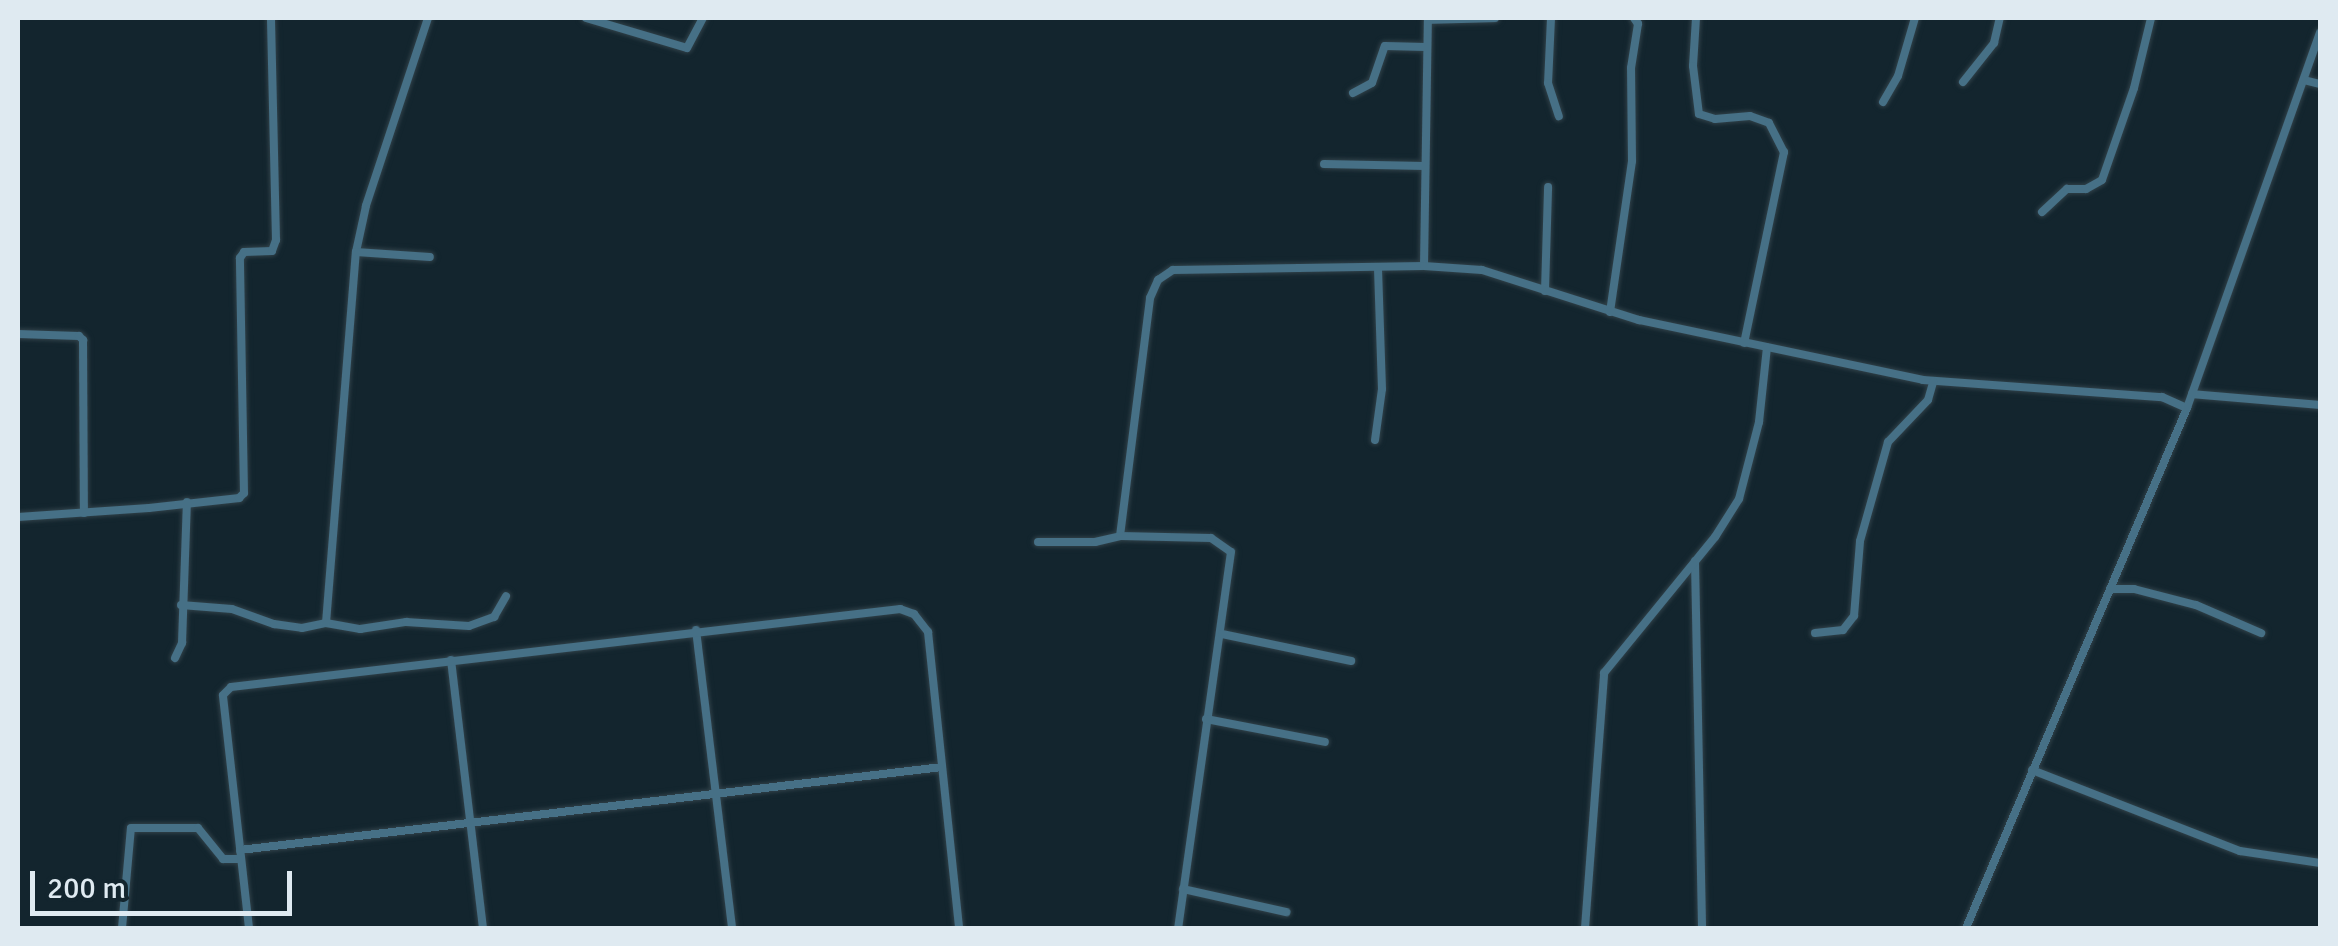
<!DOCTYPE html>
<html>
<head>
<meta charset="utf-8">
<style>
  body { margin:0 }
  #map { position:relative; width:2338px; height:946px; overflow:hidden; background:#13252e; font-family:Signika,sans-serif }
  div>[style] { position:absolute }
  .roads { filter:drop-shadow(0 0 2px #304149) drop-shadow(0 0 2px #304149) }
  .minor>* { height:8px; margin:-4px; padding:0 4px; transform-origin:4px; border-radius:4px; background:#467086 }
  span { translate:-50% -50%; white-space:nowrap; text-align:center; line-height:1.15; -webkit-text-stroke:10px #13252e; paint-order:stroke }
  .frame { position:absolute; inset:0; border:20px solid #dfeaf1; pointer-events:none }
  .scale { position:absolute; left:30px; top:871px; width:262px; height:45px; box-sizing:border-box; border:5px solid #dfeaf1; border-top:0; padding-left:12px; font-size:30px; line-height:35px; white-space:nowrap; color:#dfeaf1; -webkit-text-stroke:8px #13252e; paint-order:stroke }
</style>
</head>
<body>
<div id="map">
  <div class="roads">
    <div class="minor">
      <div style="left:428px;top:18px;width:198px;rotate:108.3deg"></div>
      <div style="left:366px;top:206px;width:47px;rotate:102.3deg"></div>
      <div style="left:356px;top:252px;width:74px;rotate:3.9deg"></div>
      <div style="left:586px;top:18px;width:105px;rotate:16.5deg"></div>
      <div style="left:687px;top:48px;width:34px;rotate:-62deg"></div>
      <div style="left:1551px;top:18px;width:65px;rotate:92.6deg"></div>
      <div style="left:1548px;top:83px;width:35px;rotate:72deg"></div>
      <div style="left:1696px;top:18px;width:48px;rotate:93.6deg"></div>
      <div style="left:1693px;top:66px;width:48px;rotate:82.9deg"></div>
      <div style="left:1699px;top:114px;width:17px;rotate:17deg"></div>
      <div style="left:1715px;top:119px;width:35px;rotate:-5deg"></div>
      <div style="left:1750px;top:116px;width:20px;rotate:20deg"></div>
      <div style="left:1769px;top:123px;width:33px;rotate:63deg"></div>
      <div style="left:1784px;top:152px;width:195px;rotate:101.8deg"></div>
      <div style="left:1428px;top:20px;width:67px;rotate:-1.7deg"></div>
      <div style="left:2304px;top:80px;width:16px;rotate:14deg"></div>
      <div style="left:1963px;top:82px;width:50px;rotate:-51.5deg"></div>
      <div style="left:1994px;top:43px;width:26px;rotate:-77deg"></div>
      <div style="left:1353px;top:93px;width:21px;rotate:-28deg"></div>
      <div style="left:1372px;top:83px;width:39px;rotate:-71deg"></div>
      <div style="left:1385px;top:46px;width:41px;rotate:1.4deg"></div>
      <div style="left:1883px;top:102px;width:30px;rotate:-60deg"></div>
      <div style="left:1898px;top:76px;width:60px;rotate:-73.7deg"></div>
      <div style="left:1324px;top:164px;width:101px;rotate:1.1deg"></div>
      <div style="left:2042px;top:212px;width:34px;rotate:-43deg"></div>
      <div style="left:2067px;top:189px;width:19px"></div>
      <div style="left:2086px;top:189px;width:18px;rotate:-29deg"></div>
      <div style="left:2102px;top:180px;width:97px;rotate:-70.8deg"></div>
      <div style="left:2134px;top:88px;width:72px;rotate:-76.3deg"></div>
      <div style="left:1424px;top:266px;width:248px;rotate:-89.1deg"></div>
      <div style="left:1545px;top:291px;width:104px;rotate:-88.3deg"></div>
      <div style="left:1610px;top:312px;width:153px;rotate:-81.7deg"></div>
      <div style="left:1632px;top:161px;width:93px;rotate:-90.6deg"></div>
      <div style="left:1631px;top:68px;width:45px;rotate:-81deg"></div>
      <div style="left:1638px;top:24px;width:7px;rotate:-124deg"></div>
      <div style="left:18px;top:334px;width:61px;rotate:1.9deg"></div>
      <div style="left:79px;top:336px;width:6px;rotate:45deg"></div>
      <div style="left:83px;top:340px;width:173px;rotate:89.7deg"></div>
      <div style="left:2192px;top:394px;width:128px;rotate:4.9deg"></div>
      <div style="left:1375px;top:440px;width:51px;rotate:-82.2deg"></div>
      <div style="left:1382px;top:389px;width:121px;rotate:-91.9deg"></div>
      <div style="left:18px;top:517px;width:131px;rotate:-3.9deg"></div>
      <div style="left:149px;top:508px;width:91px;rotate:-6.3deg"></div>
      <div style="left:239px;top:498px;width:7px;rotate:-45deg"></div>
      <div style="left:244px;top:493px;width:235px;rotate:-91deg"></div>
      <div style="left:240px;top:258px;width:7px;rotate:-56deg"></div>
      <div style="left:244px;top:252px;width:28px;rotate:-2deg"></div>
      <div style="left:272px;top:251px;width:12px;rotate:-70deg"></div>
      <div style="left:276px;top:240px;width:222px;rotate:-91.3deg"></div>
      <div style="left:1120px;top:536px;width:240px;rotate:-82.8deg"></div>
      <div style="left:1150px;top:298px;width:20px;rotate:-66deg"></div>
      <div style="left:1158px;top:280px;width:18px;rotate:-34deg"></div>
      <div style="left:1173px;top:270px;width:251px;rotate:-0.9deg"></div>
      <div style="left:1424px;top:266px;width:58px;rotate:3.9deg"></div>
      <div style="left:1482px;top:270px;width:165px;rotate:17.7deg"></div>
      <div style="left:1639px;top:320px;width:290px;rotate:11.9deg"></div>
      <div style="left:1923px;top:380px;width:240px;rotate:4.1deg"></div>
      <div style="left:2162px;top:397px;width:27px;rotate:24deg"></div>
      <div style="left:1038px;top:542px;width:57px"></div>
      <div style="left:1095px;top:542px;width:26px;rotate:-13deg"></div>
      <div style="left:1120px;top:536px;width:91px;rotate:1.3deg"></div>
      <div style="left:1211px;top:538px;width:24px;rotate:35deg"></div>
      <div style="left:1231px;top:552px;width:380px;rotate:98deg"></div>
      <div style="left:1695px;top:561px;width:367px;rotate:88.9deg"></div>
      <div style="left:2110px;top:589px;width:24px"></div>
      <div style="left:2134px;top:589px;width:64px;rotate:14.5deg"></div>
      <div style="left:2196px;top:605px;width:71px;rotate:23.3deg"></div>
      <div style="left:181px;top:605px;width:51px;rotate:4.5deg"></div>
      <div style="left:232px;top:609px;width:45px;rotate:19.7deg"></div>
      <div style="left:274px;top:624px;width:28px;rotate:8deg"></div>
      <div style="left:302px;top:628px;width:25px;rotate:-12deg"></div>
      <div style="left:326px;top:623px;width:35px;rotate:10deg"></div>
      <div style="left:360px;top:629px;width:47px;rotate:-8.7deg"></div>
      <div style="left:406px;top:622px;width:63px;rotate:3.6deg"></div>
      <div style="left:469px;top:626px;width:27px;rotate:-20deg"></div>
      <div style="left:494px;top:617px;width:24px;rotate:-60deg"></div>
      <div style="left:326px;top:623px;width:372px;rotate:-85.4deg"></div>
      <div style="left:696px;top:630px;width:300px;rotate:83.1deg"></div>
      <div style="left:1815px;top:633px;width:28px;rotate:-6deg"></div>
      <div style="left:1843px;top:630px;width:18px;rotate:-52deg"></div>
      <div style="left:1854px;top:616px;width:75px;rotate:-85.4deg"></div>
      <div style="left:1860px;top:541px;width:103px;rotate:-74.2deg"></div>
      <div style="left:1888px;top:442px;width:58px;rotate:-46.4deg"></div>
      <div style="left:1928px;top:400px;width:19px;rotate:-74deg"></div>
      <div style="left:1222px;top:634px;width:132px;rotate:11.8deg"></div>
      <div style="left:175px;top:658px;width:17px;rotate:-65deg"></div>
      <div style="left:182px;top:643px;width:141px;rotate:-88deg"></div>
      <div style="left:451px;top:660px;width:270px;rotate:83.2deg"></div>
      <div style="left:1206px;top:719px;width:121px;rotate:10.9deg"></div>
      <div style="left:2032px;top:770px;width:223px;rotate:21.3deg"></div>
      <div style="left:2240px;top:851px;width:81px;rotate:8.5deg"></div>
      <div style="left:240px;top:850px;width:707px;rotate:-6.74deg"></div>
      <div style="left:1183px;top:889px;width:106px;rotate:12.6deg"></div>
      <div style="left:122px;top:928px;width:100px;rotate:-84.9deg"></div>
      <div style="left:131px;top:828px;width:67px"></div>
      <div style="left:198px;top:828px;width:40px;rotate:51deg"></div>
      <div style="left:223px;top:859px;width:18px"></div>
      <div style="left:249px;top:928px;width:234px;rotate:-96.4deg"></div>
      <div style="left:223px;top:695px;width:11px;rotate:-45deg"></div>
      <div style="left:231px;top:687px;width:674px;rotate:-6.65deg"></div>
      <div style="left:900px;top:609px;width:15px;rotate:20deg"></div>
      <div style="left:914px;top:614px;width:23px;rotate:52deg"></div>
      <div style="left:928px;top:632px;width:298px;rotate:84deg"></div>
      <div style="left:1585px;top:928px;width:256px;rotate:-85.7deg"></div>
      <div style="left:1604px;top:673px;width:176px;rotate:-50.8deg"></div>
      <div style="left:1715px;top:537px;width:45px;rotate:-57.7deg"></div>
      <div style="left:1739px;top:499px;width:80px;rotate:-75.4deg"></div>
      <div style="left:1759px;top:422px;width:75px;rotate:-83.9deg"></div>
      <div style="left:1966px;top:928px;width:565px;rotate:-66.97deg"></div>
      <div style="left:2187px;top:408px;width:398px;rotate:-70.5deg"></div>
    </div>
  </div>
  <div class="frame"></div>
  <div class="scale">200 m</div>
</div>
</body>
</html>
